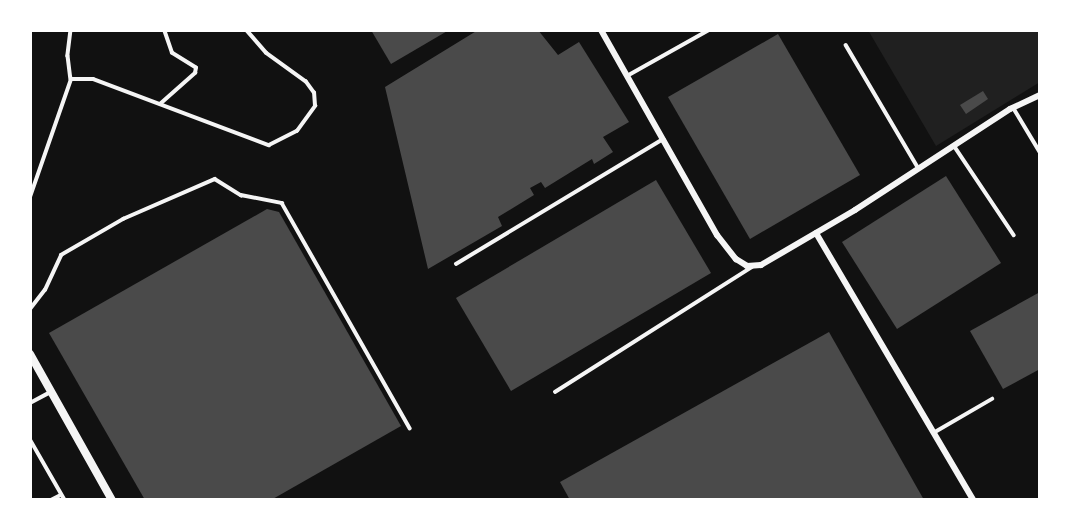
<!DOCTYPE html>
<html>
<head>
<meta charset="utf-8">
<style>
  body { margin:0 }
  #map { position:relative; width:1070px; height:530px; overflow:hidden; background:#111; font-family:Arial,sans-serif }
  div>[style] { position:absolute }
  .green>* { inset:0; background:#202020 }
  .building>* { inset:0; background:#4a4a4a }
  .service>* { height:3.5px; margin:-1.75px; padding:0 1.75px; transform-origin:1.75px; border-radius:1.75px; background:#f5f5f5 }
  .minor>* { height:6px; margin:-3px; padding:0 3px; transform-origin:3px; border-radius:3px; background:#f5f5f5 }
  .tertiary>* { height:8px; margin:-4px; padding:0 4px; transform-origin:4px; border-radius:4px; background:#f5f5f5 }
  span { translate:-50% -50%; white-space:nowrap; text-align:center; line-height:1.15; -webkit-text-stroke:6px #fff; paint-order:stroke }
  .frame { position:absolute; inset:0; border:32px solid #fff; pointer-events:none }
</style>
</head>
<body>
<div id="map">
  <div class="green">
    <div style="clip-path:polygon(868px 30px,1040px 30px,1040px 82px,936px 146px)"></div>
  </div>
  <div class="building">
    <div style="clip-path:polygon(371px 30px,449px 30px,391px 64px)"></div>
    <div style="clip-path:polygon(478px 30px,538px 30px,558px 55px,579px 42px,629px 122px,603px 137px,613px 152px,594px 164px,592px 159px,545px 188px,541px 182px,530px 188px,534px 195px,498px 217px,502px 226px,428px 269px,385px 87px)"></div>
    <div style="clip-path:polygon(778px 34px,860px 175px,750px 239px,668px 97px)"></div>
    <div style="clip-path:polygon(983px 91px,988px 99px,966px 114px,960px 105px)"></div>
    <div style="clip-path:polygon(946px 176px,1001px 263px,897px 329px,842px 242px)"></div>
    <div style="clip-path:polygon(656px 180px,711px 273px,511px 391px,456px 298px)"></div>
    <div style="clip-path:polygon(267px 209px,279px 212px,401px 426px,271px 500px,145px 500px,49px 333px)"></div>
    <div style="clip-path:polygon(1040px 292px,1040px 369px,1003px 389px,970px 331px)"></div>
    <div style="clip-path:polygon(829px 332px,924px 500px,570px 500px,560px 482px)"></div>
  </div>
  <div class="service">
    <div style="left:71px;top:30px;width:26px;rotate:97deg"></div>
    <div style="left:68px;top:56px;width:23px;rotate:83deg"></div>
    <div style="left:846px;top:45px;width:142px;rotate:59.5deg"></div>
    <div style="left:627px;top:76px;width:94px;rotate:-29.3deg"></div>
    <div style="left:160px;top:104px;width:47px;rotate:-41.5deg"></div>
    <div style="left:195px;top:73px;width:5px;rotate:-79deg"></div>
    <div style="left:196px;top:68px;width:28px;rotate:-148deg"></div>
    <div style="left:172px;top:53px;width:24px;rotate:-109deg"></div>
    <div style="left:1013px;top:107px;width:52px;rotate:59deg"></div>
    <div style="left:955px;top:147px;width:106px;rotate:56.2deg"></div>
    <div style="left:30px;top:197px;width:125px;rotate:-70.8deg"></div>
    <div style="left:71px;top:79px;width:22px"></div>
    <div style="left:93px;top:79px;width:188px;rotate:20.6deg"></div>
    <div style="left:269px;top:145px;width:31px;rotate:-27deg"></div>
    <div style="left:297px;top:131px;width:31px;rotate:-54deg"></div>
    <div style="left:315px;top:106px;width:13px;rotate:-94deg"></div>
    <div style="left:314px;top:93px;width:14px;rotate:-126deg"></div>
    <div style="left:306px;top:82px;width:49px;rotate:-144.1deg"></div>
    <div style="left:266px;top:53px;width:30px;rotate:-131deg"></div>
    <div style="left:456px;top:264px;width:242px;rotate:-31.1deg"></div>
    <div style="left:30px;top:309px;width:24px;rotate:-52deg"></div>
    <div style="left:45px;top:290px;width:38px;rotate:-65deg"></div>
    <div style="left:61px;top:255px;width:72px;rotate:-30.1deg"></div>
    <div style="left:123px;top:219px;width:100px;rotate:-23.5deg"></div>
    <div style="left:215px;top:179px;width:31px;rotate:32deg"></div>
    <div style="left:241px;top:195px;width:42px;rotate:11deg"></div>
    <div style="left:282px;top:203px;width:259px;rotate:60.4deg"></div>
    <div style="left:555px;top:392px;width:233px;rotate:-32.4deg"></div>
    <div style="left:30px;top:403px;width:21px;rotate:-28deg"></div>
    <div style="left:935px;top:432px;width:66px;rotate:-30.1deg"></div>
    <div style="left:30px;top:439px;width:70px;rotate:60.2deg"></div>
    <div style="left:51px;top:500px;width:11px;rotate:-27deg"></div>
  </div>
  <div class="minor">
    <div style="left:601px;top:30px;width:236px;rotate:60.5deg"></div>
    <div style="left:717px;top:235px;width:31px;rotate:52deg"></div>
    <div style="left:736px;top:259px;width:13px;rotate:32deg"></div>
    <div style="left:747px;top:266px;width:14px;rotate:-4deg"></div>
    <div style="left:761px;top:265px;width:109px;rotate:-30.3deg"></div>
    <div style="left:855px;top:210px;width:185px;rotate:-33.1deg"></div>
    <div style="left:1010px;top:109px;width:33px;rotate:-25deg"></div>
    <div style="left:816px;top:233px;width:310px;rotate:59.5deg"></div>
  </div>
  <div class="tertiary">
    <div style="left:30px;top:354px;width:167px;rotate:60.7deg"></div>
  </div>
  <div class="frame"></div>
</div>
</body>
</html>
